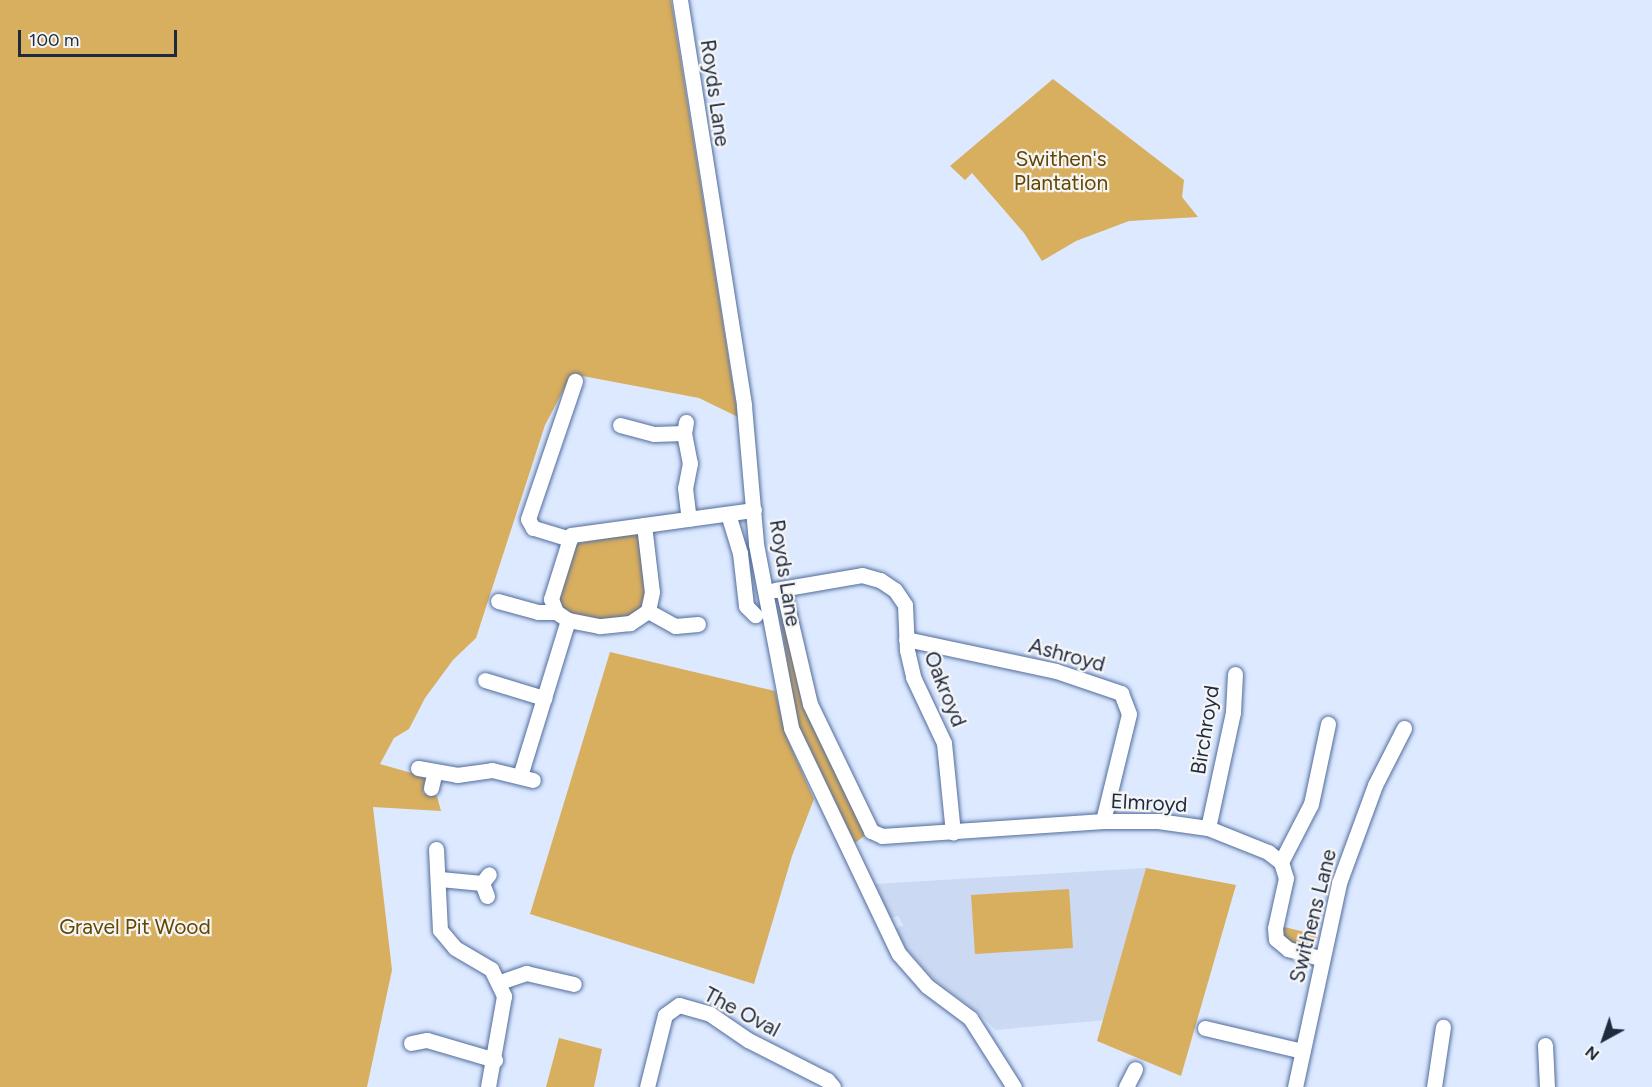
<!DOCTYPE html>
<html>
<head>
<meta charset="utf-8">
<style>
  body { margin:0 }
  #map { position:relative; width:1652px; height:1087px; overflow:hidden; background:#dce9ff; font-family:Figtree,sans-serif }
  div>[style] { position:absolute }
  .built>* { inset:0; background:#cbd9f2 }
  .green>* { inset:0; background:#d8ae5f }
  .roads { filter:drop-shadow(0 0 2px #516c9d) drop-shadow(0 0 2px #516c9d) }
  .minor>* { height:15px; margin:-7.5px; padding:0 7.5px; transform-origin:7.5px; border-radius:7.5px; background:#fff }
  span { translate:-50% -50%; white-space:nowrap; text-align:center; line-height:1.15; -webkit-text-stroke:4.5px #f5f5f5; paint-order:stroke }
  .street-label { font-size:21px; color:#1f2a3f }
  .park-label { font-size:21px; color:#634700 }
  .north { position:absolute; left:1574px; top:1009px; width:60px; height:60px; -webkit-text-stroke:4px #f5f5f5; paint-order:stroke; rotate:220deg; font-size:16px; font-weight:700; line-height:24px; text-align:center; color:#1f2a3f }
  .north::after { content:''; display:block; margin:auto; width:21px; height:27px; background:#1f2a3f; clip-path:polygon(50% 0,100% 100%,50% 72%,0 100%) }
  .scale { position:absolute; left:18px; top:30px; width:159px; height:27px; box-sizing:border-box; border:3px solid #1f2a3f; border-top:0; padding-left:8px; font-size:18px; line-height:21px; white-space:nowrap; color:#1f2a3f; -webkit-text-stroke:4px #f5f5f5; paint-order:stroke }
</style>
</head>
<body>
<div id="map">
  <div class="built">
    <div style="clip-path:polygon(1146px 868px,1106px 1020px,995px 1030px,978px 1012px,935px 980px,905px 947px,895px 929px,903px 925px,898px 916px,891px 918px,875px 884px)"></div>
  </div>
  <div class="green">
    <div style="clip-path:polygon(0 0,671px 0,738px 417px,699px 398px,572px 374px,545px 425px,476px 638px,453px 660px,425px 698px,409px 729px,394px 738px,380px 764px,422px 776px,425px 780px,423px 793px,437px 796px,441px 811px,373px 807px,392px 970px,367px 1087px,0 1087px)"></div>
    <div style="clip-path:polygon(1053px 79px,1184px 180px,1182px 197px,1198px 217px,1129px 221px,1076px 241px,1042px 261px,1024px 233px,972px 173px,965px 180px,950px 166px)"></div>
    <div style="clip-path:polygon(635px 533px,640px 538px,645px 602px,635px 615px,593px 621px,563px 611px,558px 597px,575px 544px)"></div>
    <div style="clip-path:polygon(778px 601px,808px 713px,867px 834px,855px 843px,796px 720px)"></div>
    <div style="clip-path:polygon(610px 652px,775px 691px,786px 736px,814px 799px,792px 856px,754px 984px,530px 914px)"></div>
    <div style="clip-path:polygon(1146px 868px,1236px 885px,1181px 1076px,1097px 1041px)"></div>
    <div style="clip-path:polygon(1069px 889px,1073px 948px,975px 954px,971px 895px)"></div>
    <div style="clip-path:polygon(1280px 926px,1317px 935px,1315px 946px,1306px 950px,1284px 939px)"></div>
    <div style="clip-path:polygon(559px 1038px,602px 1049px,594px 1087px,546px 1087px)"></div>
  </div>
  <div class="roads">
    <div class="minor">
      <div style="left:680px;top:0;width:411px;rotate:81deg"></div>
      <div style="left:744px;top:406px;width:139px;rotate:85deg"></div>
      <div style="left:756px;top:544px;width:187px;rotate:79.2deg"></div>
      <div style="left:791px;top:728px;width:250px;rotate:64.5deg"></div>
      <div style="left:899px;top:954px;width:43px;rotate:48.8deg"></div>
      <div style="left:927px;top:986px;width:54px;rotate:36.7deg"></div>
      <div style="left:970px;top:1018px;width:82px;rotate:57.5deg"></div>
      <div style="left:686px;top:422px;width:11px;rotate:100deg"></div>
      <div style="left:684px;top:433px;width:31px;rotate:79deg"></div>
      <div style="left:690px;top:463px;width:25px;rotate:101deg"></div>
      <div style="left:685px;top:488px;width:31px;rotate:83deg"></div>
      <div style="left:620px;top:425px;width:35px;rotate:15deg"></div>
      <div style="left:654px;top:434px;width:30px;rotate:-2deg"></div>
      <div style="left:728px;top:514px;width:41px;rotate:72.9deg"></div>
      <div style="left:740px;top:553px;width:53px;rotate:83.5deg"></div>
      <div style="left:746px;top:606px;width:13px;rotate:45deg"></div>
      <div style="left:644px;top:525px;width:67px;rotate:83.2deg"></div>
      <div style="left:652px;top:592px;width:19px;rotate:102deg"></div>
      <div style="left:648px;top:611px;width:22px;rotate:146deg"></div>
      <div style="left:630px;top:623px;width:31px;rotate:174deg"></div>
      <div style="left:599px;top:626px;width:32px;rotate:-169deg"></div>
      <div style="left:568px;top:620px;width:14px;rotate:-146deg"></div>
      <div style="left:556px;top:612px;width:14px;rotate:-111deg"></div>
      <div style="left:551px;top:599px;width:67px;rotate:-72.6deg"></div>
      <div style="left:571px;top:535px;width:74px;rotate:-7.8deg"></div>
      <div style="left:644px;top:525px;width:111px;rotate:-7.8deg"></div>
      <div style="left:570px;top:539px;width:39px;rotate:-163deg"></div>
      <div style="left:533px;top:528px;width:10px;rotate:-119deg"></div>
      <div style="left:528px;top:519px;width:146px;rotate:-71.2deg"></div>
      <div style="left:783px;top:589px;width:118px;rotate:76.8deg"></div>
      <div style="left:810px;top:704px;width:141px;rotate:64.3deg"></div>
      <div style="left:871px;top:831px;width:12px;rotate:24deg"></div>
      <div style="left:882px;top:836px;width:222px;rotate:-3.9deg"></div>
      <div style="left:1103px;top:821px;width:55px"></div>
      <div style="left:1158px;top:821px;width:50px;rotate:8deg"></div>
      <div style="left:1208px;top:828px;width:65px;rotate:21.8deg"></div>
      <div style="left:1268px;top:852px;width:16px;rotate:38deg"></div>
      <div style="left:1281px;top:862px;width:17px;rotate:73deg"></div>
      <div style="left:1286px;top:878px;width:51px;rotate:102.4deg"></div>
      <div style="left:1275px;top:928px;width:11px;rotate:85deg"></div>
      <div style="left:1276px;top:939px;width:16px;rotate:40deg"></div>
      <div style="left:1288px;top:949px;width:35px;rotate:16deg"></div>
      <div style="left:775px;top:590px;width:88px;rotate:-9.8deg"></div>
      <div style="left:862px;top:575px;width:19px;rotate:16deg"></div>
      <div style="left:880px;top:580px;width:18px;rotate:34deg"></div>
      <div style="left:895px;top:590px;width:18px;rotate:56deg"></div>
      <div style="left:905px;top:605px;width:45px;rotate:87.5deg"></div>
      <div style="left:907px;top:650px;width:28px;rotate:77deg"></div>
      <div style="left:913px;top:677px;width:73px;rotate:64.8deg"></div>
      <div style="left:944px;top:743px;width:90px;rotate:84.3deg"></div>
      <div style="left:498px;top:601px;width:41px;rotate:15.4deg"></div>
      <div style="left:538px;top:612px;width:18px"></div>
      <div style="left:648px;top:611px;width:31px;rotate:29deg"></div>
      <div style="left:675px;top:626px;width:23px;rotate:-5deg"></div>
      <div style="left:906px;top:639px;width:153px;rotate:12deg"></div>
      <div style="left:1056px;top:671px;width:69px;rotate:18.7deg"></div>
      <div style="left:1121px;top:693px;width:22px;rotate:69deg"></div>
      <div style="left:1129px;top:714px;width:110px;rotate:103.7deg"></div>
      <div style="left:485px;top:680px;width:62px;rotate:17deg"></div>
      <div style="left:418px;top:768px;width:40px;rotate:10deg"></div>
      <div style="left:457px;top:775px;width:35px;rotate:-8deg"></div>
      <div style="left:492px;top:770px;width:42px;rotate:13.7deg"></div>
      <div style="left:520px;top:776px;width:163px;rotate:-72.9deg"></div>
      <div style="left:431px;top:788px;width:17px;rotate:-77deg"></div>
      <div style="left:1208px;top:828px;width:119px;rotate:-77.8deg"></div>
      <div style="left:1233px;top:712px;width:38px;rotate:-87deg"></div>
      <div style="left:436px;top:849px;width:81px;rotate:87.2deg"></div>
      <div style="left:440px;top:930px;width:23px;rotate:50deg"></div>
      <div style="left:455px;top:948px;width:42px;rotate:30.3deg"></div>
      <div style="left:491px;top:969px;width:30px;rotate:64deg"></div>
      <div style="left:504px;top:996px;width:92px;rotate:100deg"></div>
      <div style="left:1281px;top:862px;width:65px;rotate:-62.7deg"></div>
      <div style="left:1311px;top:804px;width:82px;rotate:-78deg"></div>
      <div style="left:440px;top:879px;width:42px;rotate:5.4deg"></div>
      <div style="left:487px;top:896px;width:14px;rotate:-111deg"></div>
      <div style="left:482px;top:883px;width:11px;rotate:-52deg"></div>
      <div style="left:500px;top:982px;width:28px;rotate:-19deg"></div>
      <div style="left:526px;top:973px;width:49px;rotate:12.9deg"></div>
      <div style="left:1205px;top:1028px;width:100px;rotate:13.3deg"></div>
      <div style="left:411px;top:1043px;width:16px;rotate:-11deg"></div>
      <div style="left:427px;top:1040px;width:71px;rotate:16.4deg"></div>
      <div style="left:1545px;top:1045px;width:42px;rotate:87.3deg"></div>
      <div style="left:647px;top:1087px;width:74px;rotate:-76deg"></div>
      <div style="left:665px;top:1015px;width:17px;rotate:-36deg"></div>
      <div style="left:679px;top:1005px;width:32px;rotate:16deg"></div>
      <div style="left:710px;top:1014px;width:46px;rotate:34.4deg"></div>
      <div style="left:748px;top:1040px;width:89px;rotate:26.9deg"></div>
      <div style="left:827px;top:1080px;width:9px;rotate:49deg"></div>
      <div style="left:1126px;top:1087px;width:20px;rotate:-63deg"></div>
      <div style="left:1295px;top:1087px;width:209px;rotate:-77.8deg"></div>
      <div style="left:1339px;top:883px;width:104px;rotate:-69.8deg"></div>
      <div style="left:1375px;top:785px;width:64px;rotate:-63deg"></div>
      <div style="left:1434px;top:1087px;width:61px;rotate:-81.5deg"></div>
    </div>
  </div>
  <div class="street-label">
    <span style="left:715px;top:93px;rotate:82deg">Royds Lane</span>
    <span style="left:785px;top:573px;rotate:81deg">Royds Lane</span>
    <span style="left:1067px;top:655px;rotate:15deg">Ashroyd</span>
    <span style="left:945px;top:689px;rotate:68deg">Oakroyd</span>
    <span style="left:1205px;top:730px;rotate:-81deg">Birchroyd</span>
    <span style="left:1149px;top:803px;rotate:3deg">Elmroyd</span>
    <span style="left:1313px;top:916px;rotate:-76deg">Swithens Lane</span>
    <span style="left:742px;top:1012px;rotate:28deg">The Oval</span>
  </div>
  <div class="park-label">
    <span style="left:1061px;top:171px">Swithen's<br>Plantation</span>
    <span style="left:135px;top:927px">Gravel Pit Wood</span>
  </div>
  <div class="north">N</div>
  <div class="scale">100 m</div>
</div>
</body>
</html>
